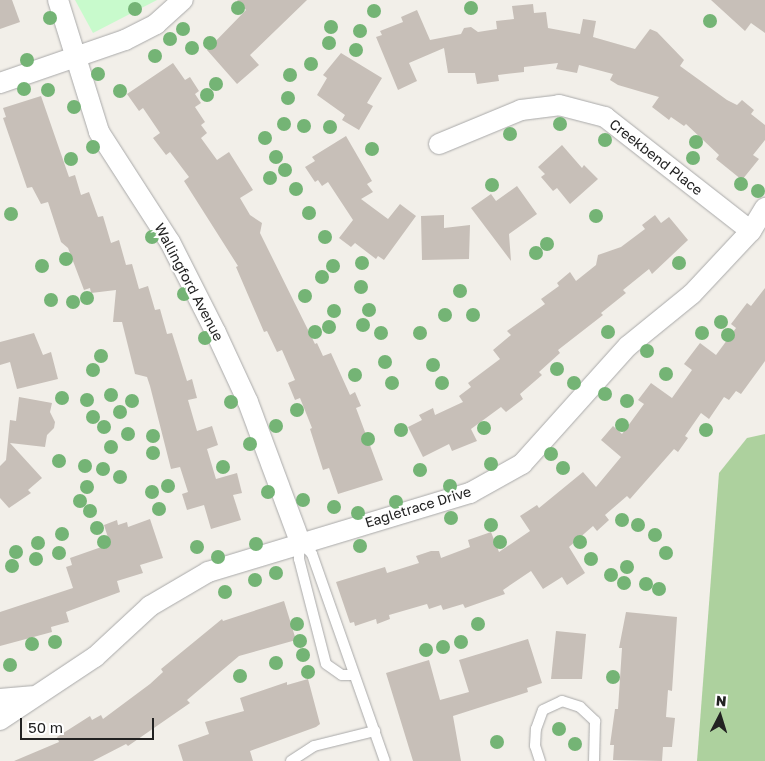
<!DOCTYPE html>
<html>
<head>
<meta charset="utf-8">
<style>
  body { margin:0 }
  #map { position:relative; width:765px; height:761px; overflow:hidden; background:#f2efe9; font-family:"Golos Text",sans-serif }
  div>[style] { position:absolute }
  .forest>* { inset:0; background:#add19e }
  .park>* { inset:0; background:#c8facc }
  .building>* { inset:0; background:#c7bfb8 }
  .roads { filter:drop-shadow(0 0 1px #a9a9a9) drop-shadow(0 0 1px #a9a9a9) }
  .service>* { height:10px; margin:-5px; padding:0 5px; transform-origin:5px; border-radius:5px; background:#fff }
  .minor>* { height:20px; margin:-10px; padding:0 10px; transform-origin:10px; border-radius:10px; background:#fff }
  .trees>* { width:14px; height:14px; margin:-7px; border-radius:50%; background:#74b475 }
  span { translate:-50% -50%; white-space:nowrap; text-align:center; line-height:1.15; -webkit-text-stroke:4.5px #fff; paint-order:stroke }
  .street-label { font-size:14px; color:#222 }
  .north { position:absolute; left:695px; top:691px; width:50px; height:50px; -webkit-text-stroke:4px #fff; paint-order:stroke; rotate:5deg; font-size:14px; font-weight:700; line-height:20px; text-align:center; color:#222 }
  .north::after { content:''; display:block; margin:auto; width:18px; height:22px; background:#222; clip-path:polygon(50% 0,100% 100%,50% 72%,0 100%) }
  .scale { position:absolute; left:20px; top:718px; width:134px; height:22px; box-sizing:border-box; border:2px solid #222; border-top:0; padding-left:6px; font-size:15px; line-height:18px; white-space:nowrap; color:#222; -webkit-text-stroke:4px #fff; paint-order:stroke }
</style>
</head>
<body>
<div id="map">
  <div class="forest">
    <div style="clip-path:polygon(765px 434px,765px 761px,697px 761px,719px 473px,747px 438px)"></div>
  </div>
  <div class="park">
    <div style="clip-path:polygon(75px 0,157px 0,93px 33px)"></div>
  </div>
  <div class="building">
    <div style="clip-path:polygon(0 0,12px 0,20px 22px,0 29px)"></div>
    <div style="clip-path:polygon(237px 0,307px 0,250px 55px,259px 65px,237px 84px,207px 50px,246px 10px)"></div>
    <div style="clip-path:polygon(711px 0,765px 0,765px 33px,751px 23px,745px 31px)"></div>
    <div style="clip-path:polygon(533px 4px,534px 13px,546px 12px,548px 28px,580px 34px,583px 19px,596px 21px,593px 37px,635px 49px,650px 29px,657px 32px,684px 60px,680px 66px,727px 100px,737px 105px,742px 100px,754px 110px,751px 114px,765px 125px,765px 140px,753px 155px,759px 159px,742px 180px,716px 159px,719px 155px,686px 124px,684px 126px,671px 117px,669px 120px,652px 107px,659px 97px,618px 85px,610px 80px,613px 74px,579px 65px,577px 73px,556px 69px,558px 63px,524px 67px,524px 72px,498px 75px,499px 81px,477px 84px,475px 73px,448px 73px,444px 48px,409px 63px,417px 81px,398px 90px,376px 37px,382px 35px,380px 31px,403px 22px,401px 17px,417px 10px,430px 40px,461px 34px,464px 28px,471px 27px,478px 32px,497px 29px,496px 21px,514px 19px,512px 6px)"></div>
    <div style="clip-path:polygon(341px 53px,382px 78px,367px 103px,373px 106px,359px 130px,342px 120px,345px 115px,317px 95px,327px 78px,323px 75px)"></div>
    <div style="clip-path:polygon(173px 63px,185px 80px,190px 77px,199px 91px,195px 94px,201px 103px,195px 107px,205px 122px,201px 125px,207px 133px,201px 138px,217px 160px,229px 152px,253px 190px,240px 198px,250px 215px,262px 223px,260px 233px,315px 344px,317px 343px,323px 356px,331px 353px,350px 395px,355px 392px,361px 406px,356px 408px,383px 480px,338px 494px,329px 468px,323px 470px,310px 429px,312px 428px,300px 398px,295px 400px,288px 383px,295px 380px,282px 350px,277px 352px,267px 331px,264px 332px,236px 267px,238px 266px,184px 181px,189px 177px,170px 152px,166px 155px,153px 138px,160px 133px,143px 108px,139px 111px,127px 94px)"></div>
    <div style="clip-path:polygon(41px 96px,69px 177px,75px 175px,81px 195px,89px 192px,98px 217px,103px 216px,111px 243px,119px 240px,126px 265px,132px 264px,139px 289px,148px 286px,155px 310px,160px 309px,167px 334px,172px 333px,187px 381px,192px 379px,197px 398px,188px 400px,197px 431px,212px 426px,218px 445px,207px 449px,216px 479px,237px 473px,242px 493px,233px 495px,241px 520px,211px 529px,204px 505px,187px 510px,182px 494px,188px 492px,180px 467px,171px 469px,150px 386px,147px 377px,135px 374px,122px 322px,113px 322px,116px 290px,91px 293px,90px 288px,84px 290px,68px 248px,61px 242px,48px 202px,41px 204px,32px 187px,27px 188px,3px 118px,6px 117px,3px 108px)"></div>
    <div style="clip-path:polygon(346px 136px,372px 181px,367px 184px,373px 192px,361px 199px,388px 219px,400px 204px,416px 216px,384px 260px,378px 256px,376px 259px,355px 243px,351px 247px,339px 238px,353px 220px,328px 182px,322px 186px,318px 180px,315px 182px,305px 167px,315px 161px,312px 157px)"></div>
    <div style="clip-path:polygon(562px 145px,582px 168px,584px 165px,598px 179px,570px 204px,557px 188px,553px 191px,541px 177px,545px 174px,538px 167px)"></div>
    <div style="clip-path:polygon(517px 186px,537px 214px,509px 234px,511px 261px,471px 208px,491px 194px,496px 201px)"></div>
    <div style="clip-path:polygon(444px 215px,444px 228px,470px 225px,469px 259px,422px 260px,421px 216px)"></div>
    <div style="clip-path:polygon(655px 215px,661px 223px,669px 217px,688px 240px,652px 274px,649px 269px,623px 290px,626px 293px,601px 313px,603px 315px,558px 350px,560px 353px,539px 372px,542px 375px,520px 394px,523px 399px,506px 412px,501px 407px,471px 429px,477px 441px,452px 451px,449px 444px,423px 457px,408px 427px,422px 420px,419px 415px,433px 408px,435px 415px,463px 402px,459px 396px,471px 387px,468px 383px,500px 359px,493px 350px,511px 335px,507px 331px,545px 304px,541px 299px,559px 286px,557px 283px,570px 272px,576px 281px,596px 265px,598px 255px,621px 247px,645px 229px,642px 225px)"></div>
    <div style="clip-path:polygon(765px 288px,765px 361px,741px 394px,736px 391px,729px 400px,724px 397px,709px 419px,701px 413px,685px 436px,688px 438px,678px 452px,674px 449px,630px 499px,627px 496px,605px 515px,609px 520px,597px 531px,593px 526px,569px 547px,585px 573px,567px 585px,562px 577px,543px 589px,531px 571px,503px 590px,505px 594px,465px 608px,463px 604px,443px 610px,441px 605px,429px 609px,427px 604px,389px 615px,390px 619px,377px 624px,376px 619px,355px 626px,354px 622px,350px 623px,336px 582px,385px 567px,387px 573px,419px 563px,416px 556px,431px 551px,439px 551px,441px 558px,470px 547px,468px 540px,491px 532px,499px 552px,530px 531px,520px 516px,537px 505px,539px 508px,583px 472px,596px 487px,621px 457px,601px 440px,613px 426px,622px 434px,644px 404px,638px 400px,651px 383px,672px 398px,692px 370px,684px 364px,700px 343px,716px 355px,736px 328px,731px 324px,747px 303px,751px 306px)"></div>
    <div style="clip-path:polygon(34px 333px,43px 355px,51px 352px,58px 379px,17px 389px,10px 362px,0 365px,0 342px)"></div>
    <div style="clip-path:polygon(19px 397px,52px 403px,50px 412px,55px 422px,54px 428px,47px 435px,45px 447px,10px 443px,42px 478px,28px 490px,31px 493px,9px 508px,0 498px,0 466px,6px 460px,10px 420px,16px 421px)"></div>
    <div style="clip-path:polygon(150px 519px,163px 558px,140px 565px,143px 573px,117px 581px,120px 592px,66px 612px,69px 622px,51px 627px,52px 632px,0 646px,0 612px,73px 588px,66px 567px,72px 565px,70px 558px,110px 544px,104px 525px,117px 520px,118px 525px,127px 522px,128px 527px)"></div>
    <div style="clip-path:polygon(284px 601px,296px 640px,239px 656px,187px 700px,190px 703px,128px 746px,126px 744px,93px 761px,14px 761px,59px 742px,57px 737px,90px 716px,92px 720px,101px 715px,103px 719px,150px 684px,163px 672px,161px 669px,222px 619px,223px 621px)"></div>
    <div style="clip-path:polygon(626px 612px,677px 617px,672px 691px,668px 690px,666px 717px,675px 718px,672px 747px,663px 747px,662px 761px,613px 760px,614px 745px,610px 745px,615px 709px,618px 709px,622px 648px,619px 648px)"></div>
    <div style="clip-path:polygon(556px 631px,586px 634px,582px 679px,551px 679px)"></div>
    <div style="clip-path:polygon(528px 639px,542px 683px,527px 688px,528px 692px,453px 716px,461px 761px,413px 761px,386px 673px,429px 660px,440px 700px,469px 692px,459px 660px)"></div>
    <div style="clip-path:polygon(308px 679px,320px 724px,316px 727px,250px 751px,253px 761px,183px 761px,178px 745px,209px 734px,205px 722px,244px 711px,240px 698px,287px 682px,287px 685px)"></div>
  </div>
  <div class="roads">
    <div class="service">
      <div style="left:300px;top:542px;width:17px;rotate:45deg"></div>
      <div style="left:312px;top:554px;width:219px;rotate:70.6deg"></div>
      <div style="left:300px;top:543px;width:16px;rotate:94deg"></div>
      <div style="left:299px;top:559px;width:108px;rotate:75.6deg"></div>
      <div style="left:326px;top:664px;width:19px;rotate:35deg"></div>
      <div style="left:342px;top:675px;width:10px"></div>
      <div style="left:291px;top:761px;width:27px;rotate:-33deg"></div>
      <div style="left:314px;top:746px;width:63px;rotate:-13.8deg"></div>
      <div style="left:540px;top:761px;width:16px;rotate:-108deg"></div>
      <div style="left:535px;top:746px;width:17px;rotate:-87deg"></div>
      <div style="left:536px;top:729px;width:20px;rotate:-70deg"></div>
      <div style="left:543px;top:710px;width:21px;rotate:-25deg"></div>
      <div style="left:562px;top:701px;width:19px;rotate:18deg"></div>
      <div style="left:580px;top:707px;width:21px;rotate:43deg"></div>
      <div style="left:595px;top:721px;width:40px;rotate:91.4deg"></div>
    </div>
    <div class="minor">
      <div style="left:58px;top:0;width:138px;rotate:72.7deg"></div>
      <div style="left:99px;top:132px;width:131px;rotate:57.2deg"></div>
      <div style="left:170px;top:242px;width:102px;rotate:63.2deg"></div>
      <div style="left:216px;top:333px;width:76px;rotate:65.1deg"></div>
      <div style="left:248px;top:402px;width:149px;rotate:69.6deg"></div>
      <div style="left:0;top:83px;width:132px;rotate:-19deg"></div>
      <div style="left:125px;top:40px;width:35px;rotate:-27deg"></div>
      <div style="left:156px;top:24px;width:36px;rotate:-42deg"></div>
      <div style="left:439px;top:144px;width:89px;rotate:-22.5deg"></div>
      <div style="left:521px;top:110px;width:38px;rotate:-7deg"></div>
      <div style="left:559px;top:105px;width:48px;rotate:14.6deg"></div>
      <div style="left:605px;top:117px;width:185px;rotate:38deg"></div>
      <div style="left:0;top:699px;width:32px;rotate:-5deg"></div>
      <div style="left:0;top:720px;width:114px;rotate:-33.6deg"></div>
      <div style="left:95px;top:657px;width:75px;rotate:-42.8deg"></div>
      <div style="left:150px;top:606px;width:67px;rotate:-30.4deg"></div>
      <div style="left:208px;top:572px;width:274px;rotate:-16.8deg"></div>
      <div style="left:470px;top:493px;width:60px;rotate:-29.1deg"></div>
      <div style="left:522px;top:464px;width:159px;rotate:-48.1deg"></div>
      <div style="left:628px;top:346px;width:82px;rotate:-39.1deg"></div>
      <div style="left:692px;top:294px;width:86px;rotate:-46.9deg"></div>
      <div style="left:751px;top:231px;width:27px;rotate:-59deg"></div>
    </div>
  </div>
  <div class="trees">
    <div style="left:238px;top:8px"></div>
    <div style="left:471px;top:8px"></div>
    <div style="left:135px;top:9px"></div>
    <div style="left:374px;top:11px"></div>
    <div style="left:50px;top:18px"></div>
    <div style="left:710px;top:21px"></div>
    <div style="left:331px;top:27px"></div>
    <div style="left:183px;top:29px"></div>
    <div style="left:360px;top:31px"></div>
    <div style="left:170px;top:39px"></div>
    <div style="left:210px;top:43px"></div>
    <div style="left:329px;top:43px"></div>
    <div style="left:192px;top:48px"></div>
    <div style="left:356px;top:50px"></div>
    <div style="left:155px;top:56px"></div>
    <div style="left:27px;top:60px"></div>
    <div style="left:311px;top:64px"></div>
    <div style="left:98px;top:74px"></div>
    <div style="left:290px;top:75px"></div>
    <div style="left:216px;top:84px"></div>
    <div style="left:24px;top:89px"></div>
    <div style="left:48px;top:90px"></div>
    <div style="left:120px;top:91px"></div>
    <div style="left:207px;top:95px"></div>
    <div style="left:288px;top:98px"></div>
    <div style="left:74px;top:107px"></div>
    <div style="left:284px;top:124px"></div>
    <div style="left:560px;top:124px"></div>
    <div style="left:304px;top:126px"></div>
    <div style="left:330px;top:127px"></div>
    <div style="left:510px;top:134px"></div>
    <div style="left:265px;top:138px"></div>
    <div style="left:605px;top:140px"></div>
    <div style="left:696px;top:142px"></div>
    <div style="left:93px;top:147px"></div>
    <div style="left:372px;top:149px"></div>
    <div style="left:276px;top:157px"></div>
    <div style="left:693px;top:158px"></div>
    <div style="left:71px;top:159px"></div>
    <div style="left:285px;top:170px"></div>
    <div style="left:270px;top:178px"></div>
    <div style="left:741px;top:184px"></div>
    <div style="left:492px;top:185px"></div>
    <div style="left:296px;top:189px"></div>
    <div style="left:758px;top:191px"></div>
    <div style="left:309px;top:213px"></div>
    <div style="left:11px;top:214px"></div>
    <div style="left:596px;top:216px"></div>
    <div style="left:152px;top:237px"></div>
    <div style="left:325px;top:237px"></div>
    <div style="left:547px;top:244px"></div>
    <div style="left:536px;top:253px"></div>
    <div style="left:66px;top:259px"></div>
    <div style="left:362px;top:263px"></div>
    <div style="left:679px;top:263px"></div>
    <div style="left:42px;top:266px"></div>
    <div style="left:333px;top:266px"></div>
    <div style="left:322px;top:277px"></div>
    <div style="left:361px;top:287px"></div>
    <div style="left:460px;top:291px"></div>
    <div style="left:184px;top:294px"></div>
    <div style="left:305px;top:296px"></div>
    <div style="left:87px;top:298px"></div>
    <div style="left:51px;top:300px"></div>
    <div style="left:73px;top:302px"></div>
    <div style="left:369px;top:310px"></div>
    <div style="left:334px;top:311px"></div>
    <div style="left:445px;top:315px"></div>
    <div style="left:473px;top:315px"></div>
    <div style="left:721px;top:322px"></div>
    <div style="left:363px;top:325px"></div>
    <div style="left:329px;top:327px"></div>
    <div style="left:315px;top:332px"></div>
    <div style="left:608px;top:332px"></div>
    <div style="left:381px;top:333px"></div>
    <div style="left:420px;top:333px"></div>
    <div style="left:702px;top:333px"></div>
    <div style="left:728px;top:335px"></div>
    <div style="left:205px;top:338px"></div>
    <div style="left:647px;top:351px"></div>
    <div style="left:101px;top:356px"></div>
    <div style="left:385px;top:362px"></div>
    <div style="left:433px;top:365px"></div>
    <div style="left:557px;top:369px"></div>
    <div style="left:93px;top:370px"></div>
    <div style="left:666px;top:374px"></div>
    <div style="left:355px;top:375px"></div>
    <div style="left:392px;top:383px"></div>
    <div style="left:442px;top:383px"></div>
    <div style="left:574px;top:383px"></div>
    <div style="left:605px;top:394px"></div>
    <div style="left:111px;top:395px"></div>
    <div style="left:62px;top:398px"></div>
    <div style="left:87px;top:400px"></div>
    <div style="left:132px;top:401px"></div>
    <div style="left:627px;top:401px"></div>
    <div style="left:231px;top:402px"></div>
    <div style="left:297px;top:410px"></div>
    <div style="left:120px;top:412px"></div>
    <div style="left:93px;top:417px"></div>
    <div style="left:622px;top:425px"></div>
    <div style="left:276px;top:426px"></div>
    <div style="left:104px;top:427px"></div>
    <div style="left:484px;top:428px"></div>
    <div style="left:401px;top:430px"></div>
    <div style="left:706px;top:430px"></div>
    <div style="left:128px;top:434px"></div>
    <div style="left:153px;top:436px"></div>
    <div style="left:368px;top:439px"></div>
    <div style="left:250px;top:444px"></div>
    <div style="left:111px;top:447px"></div>
    <div style="left:153px;top:453px"></div>
    <div style="left:551px;top:454px"></div>
    <div style="left:59px;top:461px"></div>
    <div style="left:491px;top:464px"></div>
    <div style="left:85px;top:466px"></div>
    <div style="left:223px;top:467px"></div>
    <div style="left:563px;top:468px"></div>
    <div style="left:103px;top:469px"></div>
    <div style="left:420px;top:470px"></div>
    <div style="left:120px;top:477px"></div>
    <div style="left:168px;top:486px"></div>
    <div style="left:450px;top:486px"></div>
    <div style="left:87px;top:487px"></div>
    <div style="left:152px;top:492px"></div>
    <div style="left:268px;top:492px"></div>
    <div style="left:303px;top:500px"></div>
    <div style="left:80px;top:501px"></div>
    <div style="left:396px;top:502px"></div>
    <div style="left:334px;top:507px"></div>
    <div style="left:159px;top:509px"></div>
    <div style="left:90px;top:511px"></div>
    <div style="left:358px;top:513px"></div>
    <div style="left:451px;top:518px"></div>
    <div style="left:622px;top:520px"></div>
    <div style="left:491px;top:525px"></div>
    <div style="left:638px;top:525px"></div>
    <div style="left:97px;top:528px"></div>
    <div style="left:62px;top:534px"></div>
    <div style="left:655px;top:535px"></div>
    <div style="left:104px;top:542px"></div>
    <div style="left:500px;top:542px"></div>
    <div style="left:580px;top:542px"></div>
    <div style="left:38px;top:543px"></div>
    <div style="left:256px;top:544px"></div>
    <div style="left:360px;top:546px"></div>
    <div style="left:197px;top:547px"></div>
    <div style="left:16px;top:552px"></div>
    <div style="left:59px;top:553px"></div>
    <div style="left:666px;top:553px"></div>
    <div style="left:218px;top:557px"></div>
    <div style="left:36px;top:559px"></div>
    <div style="left:591px;top:559px"></div>
    <div style="left:12px;top:566px"></div>
    <div style="left:627px;top:567px"></div>
    <div style="left:276px;top:573px"></div>
    <div style="left:611px;top:575px"></div>
    <div style="left:255px;top:580px"></div>
    <div style="left:624px;top:583px"></div>
    <div style="left:646px;top:584px"></div>
    <div style="left:659px;top:589px"></div>
    <div style="left:225px;top:592px"></div>
    <div style="left:297px;top:624px"></div>
    <div style="left:478px;top:624px"></div>
    <div style="left:300px;top:641px"></div>
    <div style="left:55px;top:642px"></div>
    <div style="left:461px;top:642px"></div>
    <div style="left:32px;top:644px"></div>
    <div style="left:443px;top:647px"></div>
    <div style="left:426px;top:650px"></div>
    <div style="left:303px;top:655px"></div>
    <div style="left:276px;top:663px"></div>
    <div style="left:10px;top:665px"></div>
    <div style="left:308px;top:672px"></div>
    <div style="left:240px;top:676px"></div>
    <div style="left:613px;top:677px"></div>
    <div style="left:559px;top:729px"></div>
    <div style="left:497px;top:742px"></div>
    <div style="left:575px;top:744px"></div>
  </div>
  <div class="street-label">
    <span style="left:656px;top:157px;rotate:38deg">Creekbend Place</span>
    <span style="left:189px;top:282px;rotate:62deg">Wallingford Avenue</span>
    <span style="left:418px;top:507px;rotate:-17deg">Eagletrace Drive</span>
  </div>
  <div class="north">N</div>
  <div class="scale">50 m</div>
</div>
</body>
</html>
